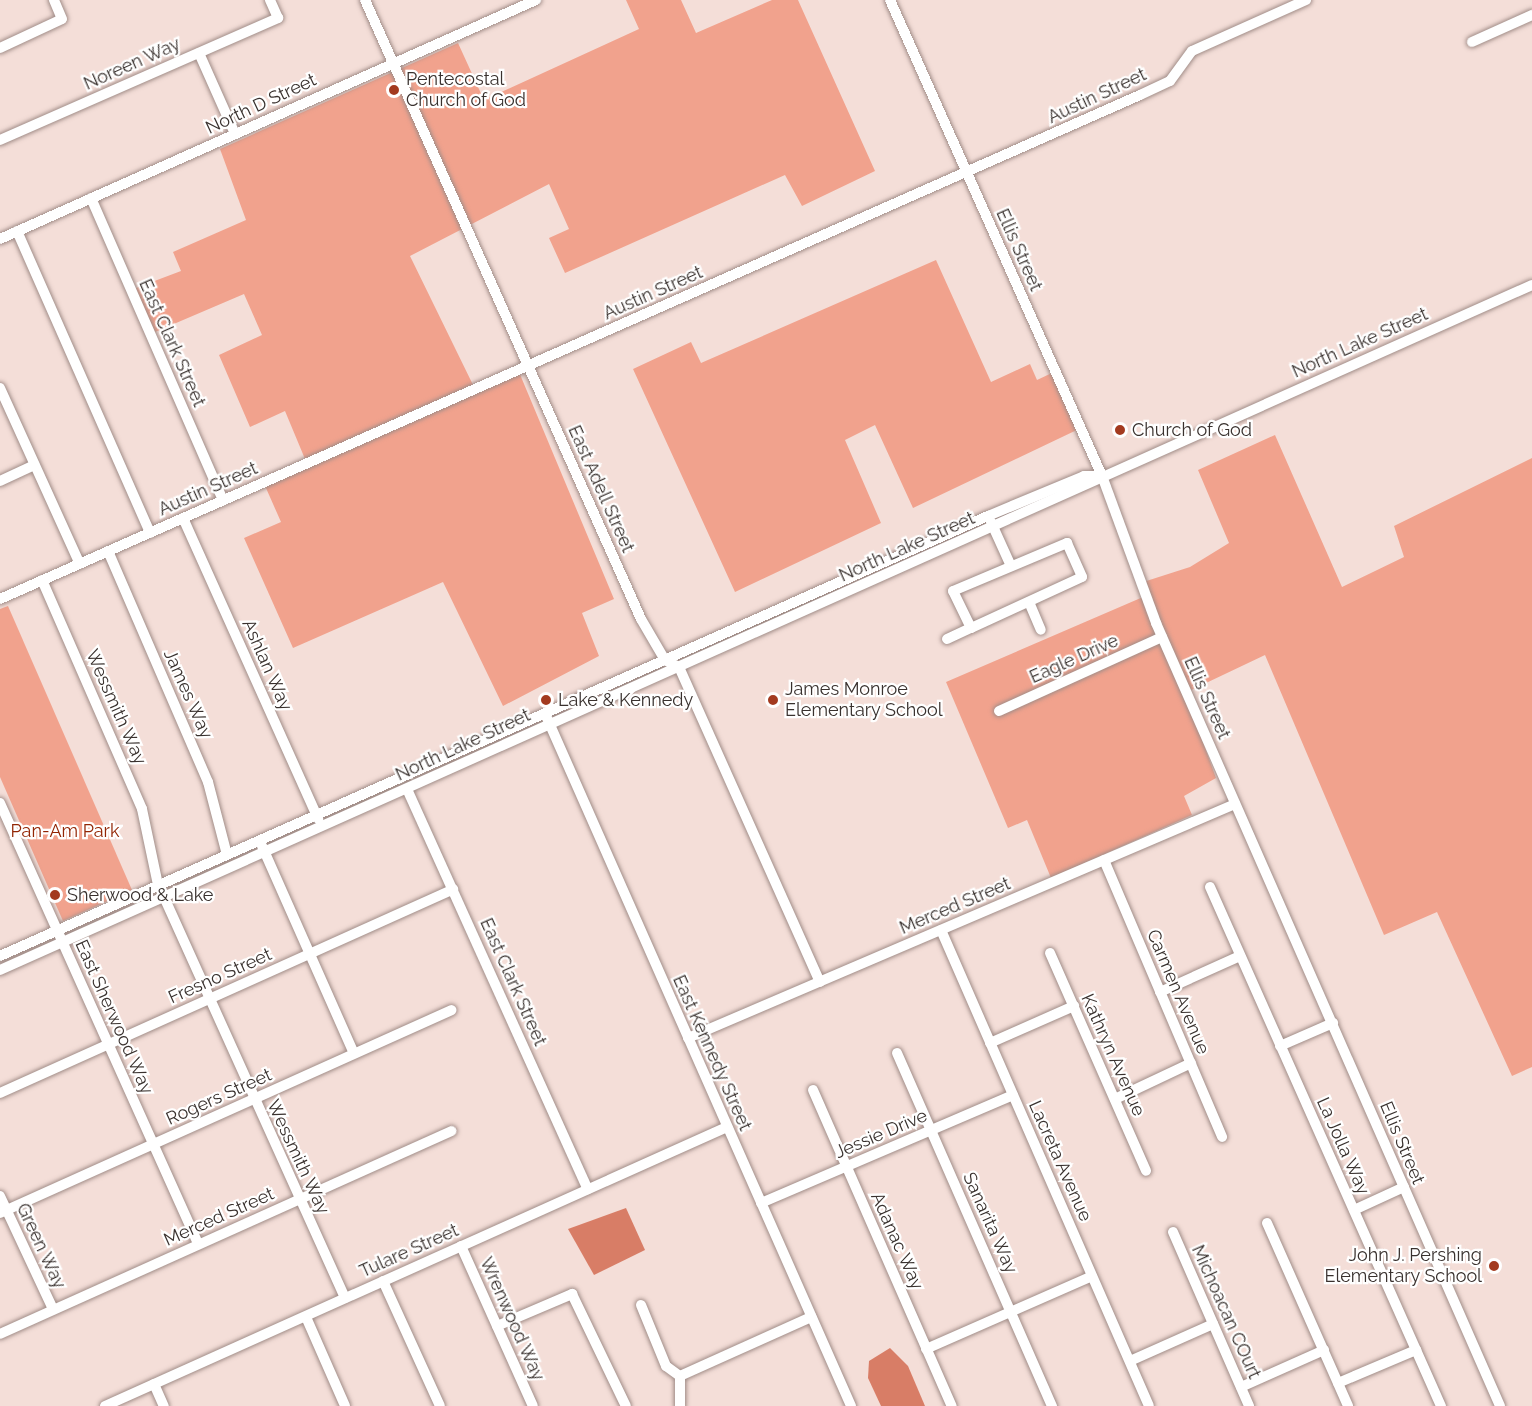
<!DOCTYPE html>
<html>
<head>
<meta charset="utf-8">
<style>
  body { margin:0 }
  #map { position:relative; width:1532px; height:1406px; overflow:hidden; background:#f4ded8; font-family:Raleway,sans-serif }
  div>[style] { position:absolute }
  .green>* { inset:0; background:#f1a28d }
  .water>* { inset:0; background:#d87d66 }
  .roads { filter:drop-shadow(0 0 2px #a18d88) drop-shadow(0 0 2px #a18d88) }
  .minor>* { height:10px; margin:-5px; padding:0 5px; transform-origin:5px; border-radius:5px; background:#fff }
  .dots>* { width:16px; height:16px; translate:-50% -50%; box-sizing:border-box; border:3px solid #fff; border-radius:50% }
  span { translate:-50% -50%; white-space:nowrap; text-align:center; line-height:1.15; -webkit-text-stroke:4.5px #fff; paint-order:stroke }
  .street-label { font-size:18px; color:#39312e }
  .poi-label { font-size:18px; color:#39312e }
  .left { translate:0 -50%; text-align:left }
  .right { translate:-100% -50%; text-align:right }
  .park-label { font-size:18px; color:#922504 }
</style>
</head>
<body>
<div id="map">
  <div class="green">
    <div style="clip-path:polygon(626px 0,681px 0,696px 33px,772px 0,798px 0,875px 171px,802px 206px,785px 175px,565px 273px,549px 238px,569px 229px,549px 184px,410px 256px,475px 389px,519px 372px,614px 599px,582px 613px,599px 656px,503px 706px,443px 582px,293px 648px,244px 538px,281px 522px,262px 479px,305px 459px,285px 411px,250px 427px,219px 355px,262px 335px,244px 294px,148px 335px,128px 291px,181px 271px,173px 252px,246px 220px,220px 149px,458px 43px,484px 100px,639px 29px)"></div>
    <div style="clip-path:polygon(936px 260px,991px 382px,1030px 364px,1037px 380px,1054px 372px,1081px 428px,913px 508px,875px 425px,845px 440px,881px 523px,735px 592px,633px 369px,691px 342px,701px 363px)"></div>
    <div style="clip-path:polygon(1275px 435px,1342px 587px,1404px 557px,1394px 526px,1532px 458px,1532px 1067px,1512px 1076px,1437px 912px,1384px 935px,1265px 655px,1185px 693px,1216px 778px,1184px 796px,1192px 815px,1051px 878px,1027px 820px,1008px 828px,946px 682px,1143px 597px,1137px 584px,1190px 567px,1229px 543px,1198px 470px)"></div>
    <div style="clip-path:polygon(8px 606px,132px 890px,63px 921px,0 777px,0 609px)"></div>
  </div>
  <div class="water">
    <div style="clip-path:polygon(626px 1208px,645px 1250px,594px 1275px,568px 1229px)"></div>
    <div style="clip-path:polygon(890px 1348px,908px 1366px,925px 1406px,881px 1406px,868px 1378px,869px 1361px)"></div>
  </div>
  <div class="roads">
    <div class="minor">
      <div style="left:365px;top:0;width:678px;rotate:65.97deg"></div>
      <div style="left:641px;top:619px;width:48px;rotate:59.7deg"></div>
      <div style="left:665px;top:660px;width:16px;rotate:27deg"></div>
      <div style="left:679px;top:667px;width:345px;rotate:65.9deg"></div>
      <div style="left:890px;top:0;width:521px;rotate:65.99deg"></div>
      <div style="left:1102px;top:476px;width:157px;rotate:69.8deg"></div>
      <div style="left:1156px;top:623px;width:855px;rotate:66.28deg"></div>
      <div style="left:1472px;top:42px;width:66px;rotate:-24.2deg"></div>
      <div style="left:0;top:48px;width:68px;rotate:-25.1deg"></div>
      <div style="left:62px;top:19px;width:21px;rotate:-113deg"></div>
      <div style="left:199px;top:53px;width:89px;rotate:66deg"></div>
      <div style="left:0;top:140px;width:304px;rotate:-23.7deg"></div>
      <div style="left:278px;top:18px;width:20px;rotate:-114deg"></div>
      <div style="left:91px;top:198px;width:330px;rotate:66.4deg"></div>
      <div style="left:17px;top:231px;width:330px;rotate:66.2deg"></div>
      <div style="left:0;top:239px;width:587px;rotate:-24.03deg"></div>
      <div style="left:0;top:388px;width:193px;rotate:65.6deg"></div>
      <div style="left:0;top:481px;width:38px;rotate:-25deg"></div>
      <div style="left:183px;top:518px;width:330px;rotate:65.8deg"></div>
      <div style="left:991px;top:522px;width:48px;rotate:65.6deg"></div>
      <div style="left:1067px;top:543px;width:37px;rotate:66deg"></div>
      <div style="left:1082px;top:577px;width:122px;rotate:155.3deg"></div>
      <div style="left:971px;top:628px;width:41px;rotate:-115.9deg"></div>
      <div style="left:953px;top:591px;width:124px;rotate:-22.8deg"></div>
      <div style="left:108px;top:551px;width:252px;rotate:66.6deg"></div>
      <div style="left:208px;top:782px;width:75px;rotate:75.4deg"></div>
      <div style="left:42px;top:580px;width:250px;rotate:66.4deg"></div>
      <div style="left:142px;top:809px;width:78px;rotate:78.1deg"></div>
      <div style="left:0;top:599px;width:1246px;rotate:-23.85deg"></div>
      <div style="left:1140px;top:95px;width:33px;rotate:-25deg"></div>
      <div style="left:1170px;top:81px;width:37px;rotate:-54deg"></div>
      <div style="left:1192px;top:51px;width:125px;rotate:-24.1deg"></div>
      <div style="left:1029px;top:602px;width:30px;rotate:67deg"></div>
      <div style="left:947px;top:639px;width:26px;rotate:-25deg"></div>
      <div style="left:999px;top:711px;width:179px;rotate:-24.4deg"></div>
      <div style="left:547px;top:718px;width:752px;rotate:66.16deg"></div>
      <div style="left:407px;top:789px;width:439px;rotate:65.7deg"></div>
      <div style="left:0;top:803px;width:483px;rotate:65.8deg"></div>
      <div style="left:262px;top:846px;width:227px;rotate:66.1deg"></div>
      <div style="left:1104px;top:860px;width:301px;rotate:66.9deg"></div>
      <div style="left:1210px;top:887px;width:568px;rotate:66.01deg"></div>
      <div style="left:164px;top:897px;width:440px;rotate:65.7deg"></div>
      <div style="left:941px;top:930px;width:519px;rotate:66.4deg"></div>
      <div style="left:1050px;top:953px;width:238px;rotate:66.2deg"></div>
      <div style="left:0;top:956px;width:1082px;rotate:-24.01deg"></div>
      <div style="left:988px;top:516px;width:104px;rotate:-22.6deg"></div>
      <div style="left:1084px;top:476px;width:18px"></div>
      <div style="left:0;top:970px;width:1678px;rotate:-24.09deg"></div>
      <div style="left:1160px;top:992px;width:88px;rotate:-24.2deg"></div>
      <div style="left:688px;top:1038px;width:595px;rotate:-23.16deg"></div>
      <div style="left:990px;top:1043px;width:92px;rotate:-23.8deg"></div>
      <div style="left:1280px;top:1046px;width:58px;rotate:-23.5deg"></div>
      <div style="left:897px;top:1053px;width:386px;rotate:66.3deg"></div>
      <div style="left:813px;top:1090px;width:345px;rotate:66.3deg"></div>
      <div style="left:0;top:1093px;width:497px;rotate:-24.2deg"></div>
      <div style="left:1115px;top:1099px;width:84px;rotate:-25.3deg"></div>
      <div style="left:0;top:1196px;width:125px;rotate:64.9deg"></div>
      <div style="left:761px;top:1203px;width:274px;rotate:-23.2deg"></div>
      <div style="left:1354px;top:1210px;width:55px;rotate:-24.7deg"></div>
      <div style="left:0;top:1213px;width:495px;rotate:-24.2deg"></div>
      <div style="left:1267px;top:1223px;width:200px;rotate:66.1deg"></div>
      <div style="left:1173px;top:1232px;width:190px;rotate:66.4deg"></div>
      <div style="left:461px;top:1246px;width:175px;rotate:65.8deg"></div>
      <div style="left:383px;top:1281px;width:137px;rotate:65.5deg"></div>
      <div style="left:641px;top:1305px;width:66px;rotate:67.7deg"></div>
      <div style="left:666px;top:1366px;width:17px;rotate:36deg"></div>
      <div style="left:680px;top:1376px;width:30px;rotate:90deg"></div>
      <div style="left:306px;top:1317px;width:97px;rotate:66.3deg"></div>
      <div style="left:497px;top:1326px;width:82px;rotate:-23.1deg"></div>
      <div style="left:572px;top:1294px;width:124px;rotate:64.3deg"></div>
      <div style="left:0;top:1334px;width:495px;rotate:-24.2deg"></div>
      <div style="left:926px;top:1349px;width:181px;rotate:-23.7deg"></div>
      <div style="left:1130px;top:1361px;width:91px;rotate:-24deg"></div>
      <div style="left:680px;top:1376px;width:144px;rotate:-24.2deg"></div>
      <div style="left:1338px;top:1383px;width:85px;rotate:-22.9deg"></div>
      <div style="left:154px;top:1384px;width:24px;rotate:66deg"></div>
      <div style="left:1241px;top:1387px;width:91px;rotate:-24deg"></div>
      <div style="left:105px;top:1406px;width:682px;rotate:-24.16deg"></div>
    </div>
  </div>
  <div class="dots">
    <div style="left:394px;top:90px;background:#a33a1f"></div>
    <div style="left:1120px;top:430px;background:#a33a1f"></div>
    <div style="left:546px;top:700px;background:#a33a1f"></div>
    <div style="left:773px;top:700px;background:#a33a1f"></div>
    <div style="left:55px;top:895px;background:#a33a1f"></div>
    <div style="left:1494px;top:1266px;background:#a33a1f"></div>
  </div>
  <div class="street-label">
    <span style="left:132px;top:64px;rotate:-24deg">Noreen Way</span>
    <span style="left:1097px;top:96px;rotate:-25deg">Austin Street</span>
    <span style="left:261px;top:104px;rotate:-25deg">North D Street</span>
    <span style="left:1019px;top:250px;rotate:66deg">Ellis Street</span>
    <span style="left:653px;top:293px;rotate:-24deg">Austin Street</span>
    <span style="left:172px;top:343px;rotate:66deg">East Clark Street</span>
    <span style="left:1360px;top:343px;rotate:-24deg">North Lake Street</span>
    <span style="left:208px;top:489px;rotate:-24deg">Austin Street</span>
    <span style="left:601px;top:489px;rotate:66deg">East Adell Street</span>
    <span style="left:907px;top:547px;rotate:-24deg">North Lake Street</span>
    <span style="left:1074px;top:659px;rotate:-24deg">Eagle Drive</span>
    <span style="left:267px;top:665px;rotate:66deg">Ashlan Way</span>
    <span style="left:188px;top:694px;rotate:66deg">James Way</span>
    <span style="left:1207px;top:698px;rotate:66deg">Ellis Street</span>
    <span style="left:116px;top:707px;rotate:66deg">Wessmith Way</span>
    <span style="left:463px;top:745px;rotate:-25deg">North Lake Street</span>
    <span style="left:955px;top:906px;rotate:-23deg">Merced Street</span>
    <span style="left:220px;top:976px;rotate:-24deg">Fresno Street</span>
    <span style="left:513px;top:982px;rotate:66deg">East Clark Street</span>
    <span style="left:1178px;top:992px;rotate:67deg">Carmen Avenue</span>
    <span style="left:114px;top:1017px;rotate:66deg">East Sherwood Way</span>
    <span style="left:712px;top:1053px;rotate:66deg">East Kennedy Street</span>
    <span style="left:1113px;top:1055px;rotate:66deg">Kathryn Avenue</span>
    <span style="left:219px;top:1097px;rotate:-24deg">Rogers Street</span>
    <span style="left:881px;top:1134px;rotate:-23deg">Jessie Drive</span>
    <span style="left:1402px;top:1143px;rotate:67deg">Ellis Street</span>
    <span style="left:1343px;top:1146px;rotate:66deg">La Jolla Way</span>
    <span style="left:298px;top:1157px;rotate:65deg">Wessmith Way</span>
    <span style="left:1060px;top:1161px;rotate:66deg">Lacreta Avenue</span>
    <span style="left:219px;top:1217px;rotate:-24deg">Merced Street</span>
    <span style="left:990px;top:1223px;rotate:66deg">Sanarita Way</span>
    <span style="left:897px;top:1241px;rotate:66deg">Adanac Way</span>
    <span style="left:41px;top:1246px;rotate:65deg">Green Way</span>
    <span style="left:409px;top:1251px;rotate:-24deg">Tulare Street</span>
    <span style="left:1226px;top:1312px;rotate:66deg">Michoacan COurt</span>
    <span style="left:512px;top:1319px;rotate:66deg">Wrenwood Way</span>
  </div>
  <div class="poi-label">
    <span class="left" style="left:406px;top:90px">Pentecostal<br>Church of God</span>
    <span class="left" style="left:1132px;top:430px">Church of God</span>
    <span class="left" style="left:785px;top:700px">James Monroe<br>Elementary School</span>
    <span class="left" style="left:558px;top:700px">Lake &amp; Kennedy</span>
    <span class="left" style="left:67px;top:895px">Sherwood &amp; Lake</span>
    <span class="right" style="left:1482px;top:1266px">John J. Pershing<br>Elementary School</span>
  </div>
  <div class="park-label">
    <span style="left:65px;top:831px">Pan-Am Park</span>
  </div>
</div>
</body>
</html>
